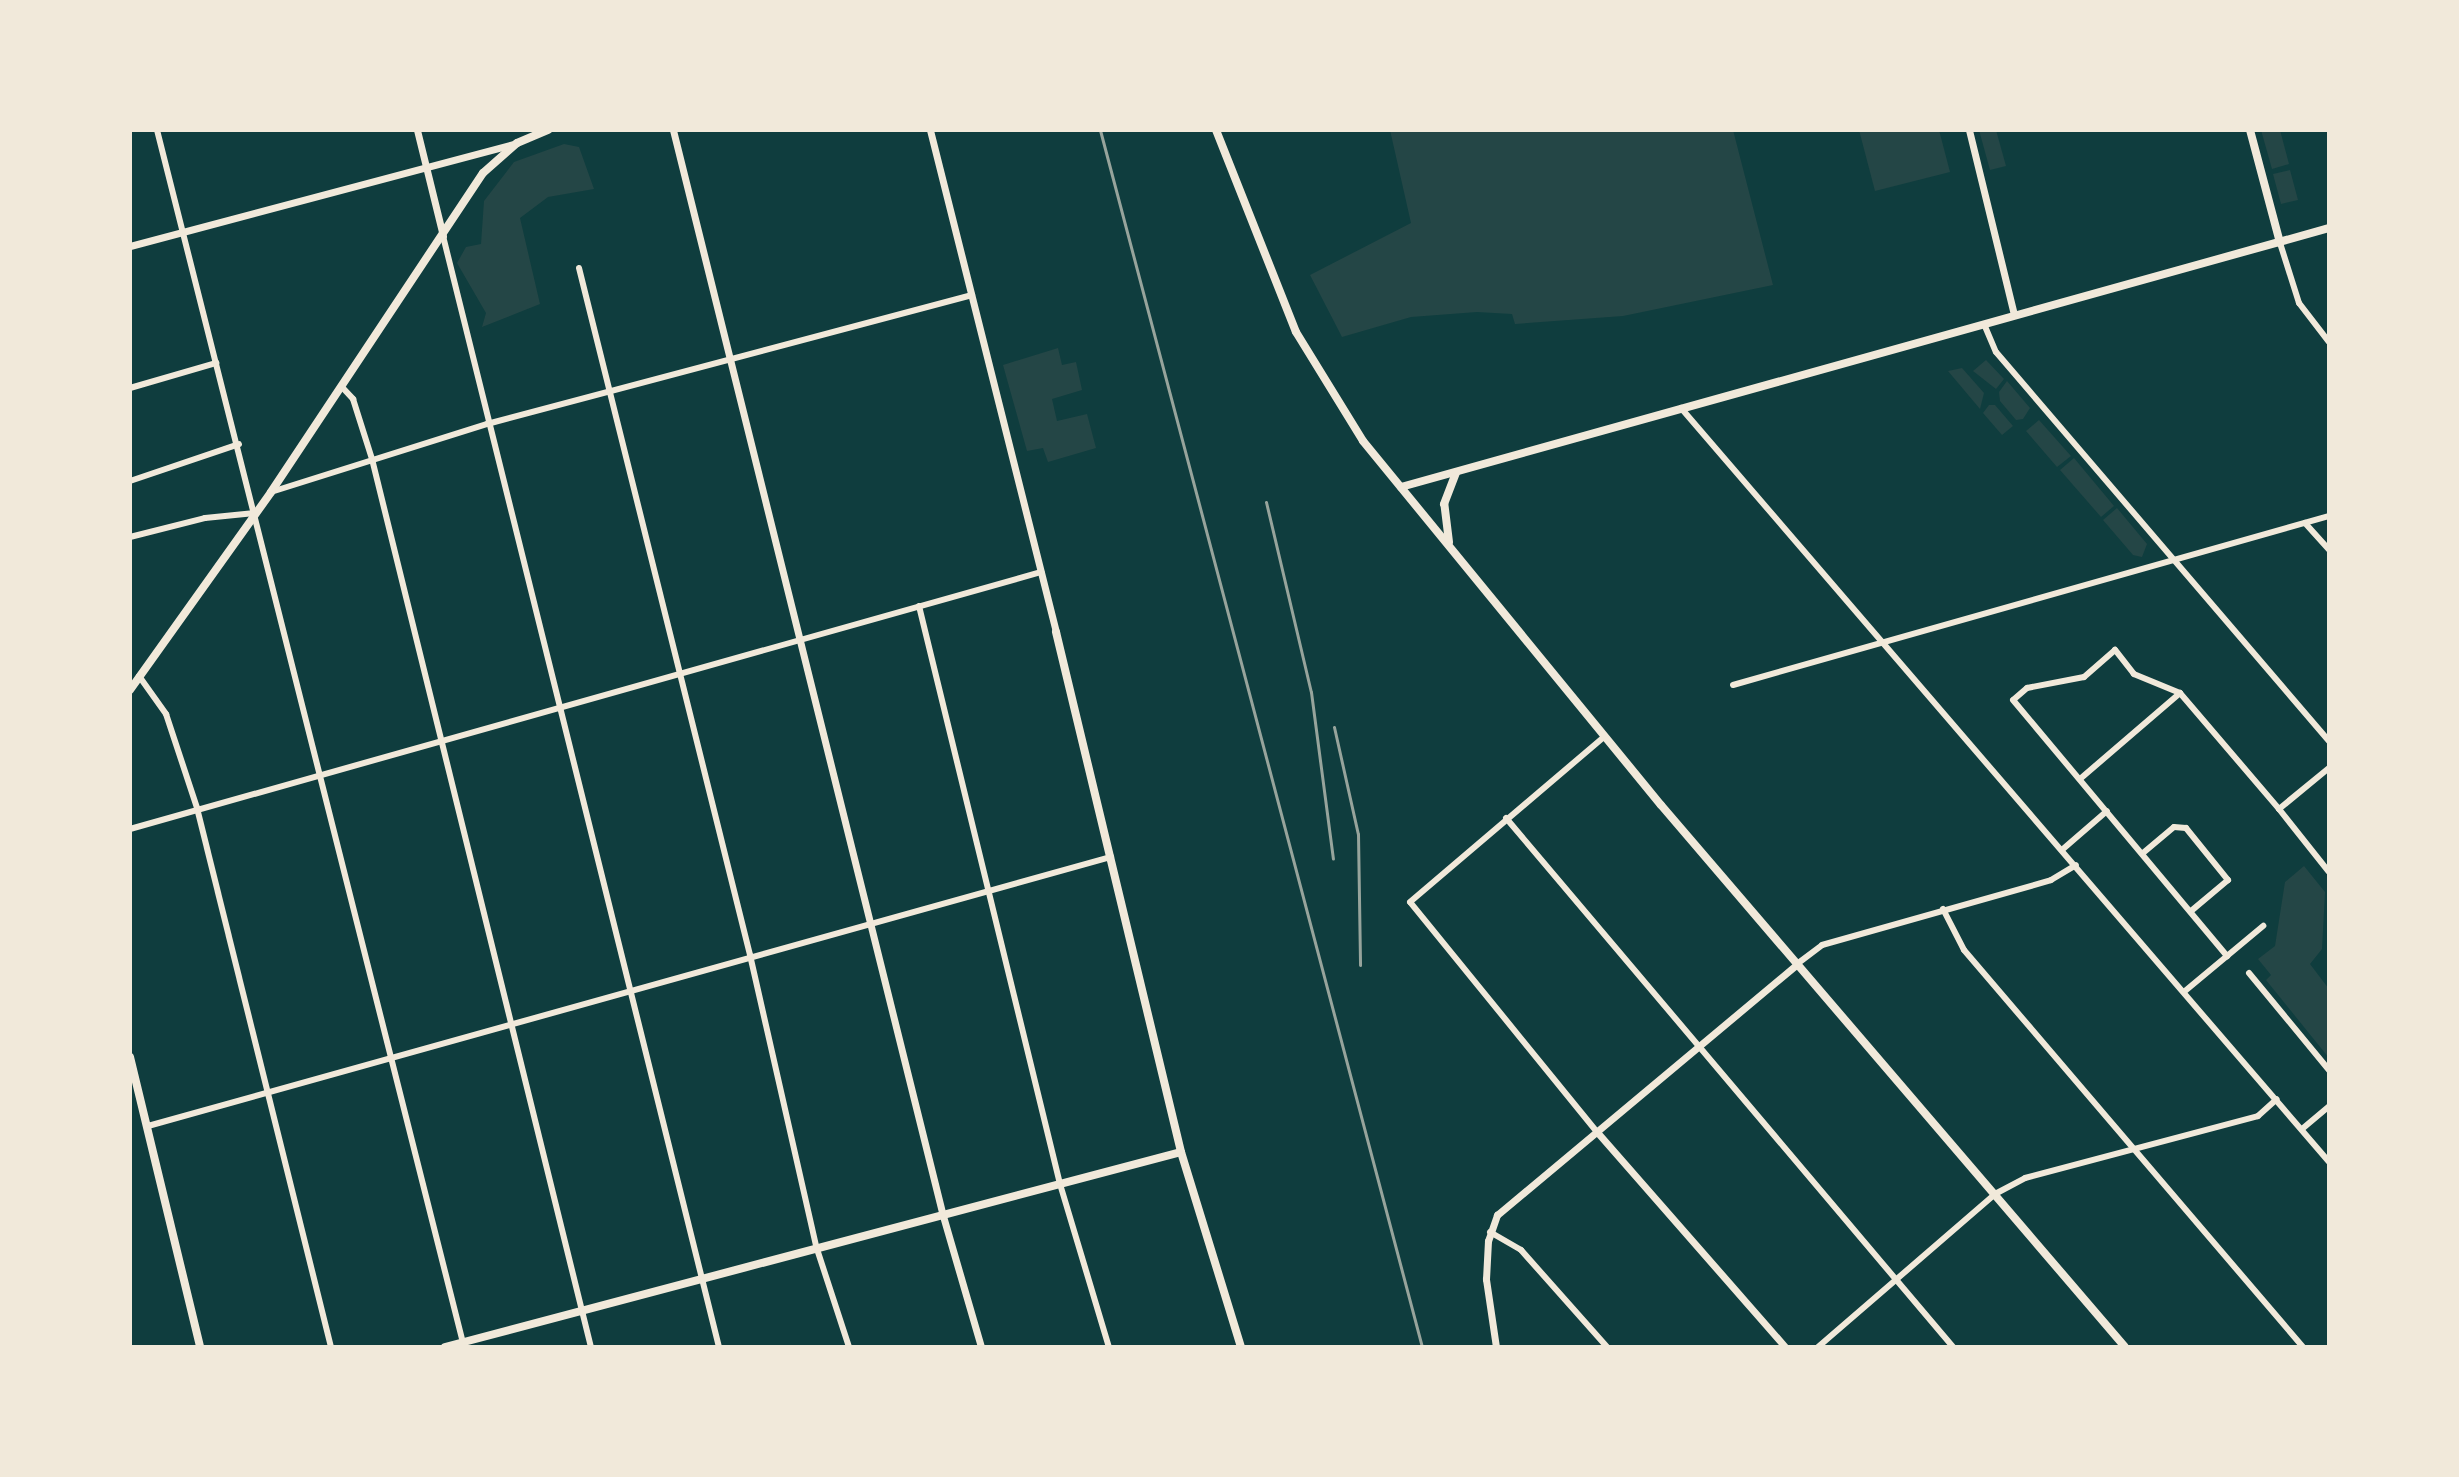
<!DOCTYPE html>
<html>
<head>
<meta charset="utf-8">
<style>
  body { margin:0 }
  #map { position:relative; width:2459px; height:1477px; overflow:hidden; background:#0f3d3e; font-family:"Open Sans",sans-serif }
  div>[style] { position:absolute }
  .green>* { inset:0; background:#244646 }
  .minor>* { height:6px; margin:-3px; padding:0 3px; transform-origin:3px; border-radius:3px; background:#f1e9da }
  .tertiary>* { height:7px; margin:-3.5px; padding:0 3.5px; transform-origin:3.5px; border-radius:3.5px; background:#f1e9da }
  .secondary>* { height:8px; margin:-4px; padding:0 4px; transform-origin:4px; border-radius:4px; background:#f1e9da }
  .rail>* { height:3px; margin:-1.5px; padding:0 1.5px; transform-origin:1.5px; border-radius:1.5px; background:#97a49c }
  span { translate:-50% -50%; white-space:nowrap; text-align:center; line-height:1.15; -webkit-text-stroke:8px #f1e9da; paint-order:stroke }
  .frame { position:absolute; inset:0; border:132px solid #f1e9da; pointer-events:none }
</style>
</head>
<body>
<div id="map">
  <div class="green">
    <div style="clip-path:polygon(1390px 130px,1733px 130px,1773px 285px,1623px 316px,1515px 324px,1512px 314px,1477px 312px,1411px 317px,1342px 337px,1310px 275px,1411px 223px)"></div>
    <div style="clip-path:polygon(1859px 130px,1939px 130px,1950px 172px,1875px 191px)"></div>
    <div style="clip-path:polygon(1979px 130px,1996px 130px,2006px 166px,1990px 170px)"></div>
    <div style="clip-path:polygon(2261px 130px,2280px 130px,2289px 164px,2272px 169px)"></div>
    <div style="clip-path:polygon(564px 144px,579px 147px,594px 189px,548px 197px,520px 218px,540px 304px,482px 327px,486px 313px,457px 263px,466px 247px,481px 244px,484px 201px,514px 162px)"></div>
    <div style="clip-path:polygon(2290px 170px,2298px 200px,2281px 204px,2273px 174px)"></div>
    <div style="clip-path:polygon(1058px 348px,1062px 365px,1076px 362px,1082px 390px,1052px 399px,1057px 421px,1087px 414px,1096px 448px,1048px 462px,1043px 448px,1027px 451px,1003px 365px)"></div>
    <div style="clip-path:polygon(1986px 360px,2004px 379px,1996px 389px,1973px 371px)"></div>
    <div style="clip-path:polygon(1962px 368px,1984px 393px,1980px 409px,1948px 371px)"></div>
    <div style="clip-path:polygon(2007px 381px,2030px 408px,2023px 419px,2016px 420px,2000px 401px,1999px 392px)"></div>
    <div style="clip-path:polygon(1989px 405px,1995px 405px,2013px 426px,2002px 435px,1983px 413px)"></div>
    <div style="clip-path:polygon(2039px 420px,2071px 456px,2057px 467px,2026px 431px)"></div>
    <div style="clip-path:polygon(2074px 458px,2114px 506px,2101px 517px,2060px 470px)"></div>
    <div style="clip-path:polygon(2117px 508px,2147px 544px,2142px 557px,2133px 555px,2103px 520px)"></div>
    <div style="clip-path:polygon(2304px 866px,2325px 892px,2322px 949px,2310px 964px,2329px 989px,2329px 1058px,2266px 980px,2271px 975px,2258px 959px,2275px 946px,2285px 882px)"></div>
  </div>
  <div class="minor">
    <div style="left:157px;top:130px;width:1255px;rotate:75.84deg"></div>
    <div style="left:443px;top:236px;width:1145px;rotate:76.05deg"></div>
    <div style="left:2280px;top:243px;width:63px;rotate:72.4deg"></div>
    <div style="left:2299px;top:303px;width:49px;rotate:52.4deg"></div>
    <div style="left:579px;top:268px;width:708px;rotate:76.02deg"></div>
    <div style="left:750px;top:955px;width:298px;rotate:77.2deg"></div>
    <div style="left:816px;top:1246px;width:106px;rotate:71.9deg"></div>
    <div style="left:1984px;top:324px;width:30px;rotate:67deg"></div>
    <div style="left:1996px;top:352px;width:512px;rotate:49.44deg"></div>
    <div style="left:341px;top:386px;width:18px;rotate:47deg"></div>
    <div style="left:353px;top:399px;width:63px;rotate:72.4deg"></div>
    <div style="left:372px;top:459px;width:915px;rotate:76.15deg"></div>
    <div style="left:130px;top:388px;width:90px;rotate:-16.2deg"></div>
    <div style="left:1681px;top:408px;width:994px;rotate:49.32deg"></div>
    <div style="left:130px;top:481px;width:115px;rotate:-18.7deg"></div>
    <div style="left:271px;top:492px;width:226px;rotate:-17.5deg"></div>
    <div style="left:487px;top:424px;width:502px;rotate:-14.89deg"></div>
    <div style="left:2305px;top:523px;width:36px;rotate:48deg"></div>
    <div style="left:130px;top:537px;width:77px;rotate:-14.2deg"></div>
    <div style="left:205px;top:518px;width:50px;rotate:-5.7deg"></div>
    <div style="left:919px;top:606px;width:595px;rotate:76.29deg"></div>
    <div style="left:1060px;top:1184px;width:170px;rotate:73.3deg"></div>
    <div style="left:139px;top:676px;width:47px;rotate:54.6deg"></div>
    <div style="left:166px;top:714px;width:99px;rotate:71.7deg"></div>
    <div style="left:197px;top:808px;width:555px;rotate:76.04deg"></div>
    <div style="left:1733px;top:685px;width:619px;rotate:-15.83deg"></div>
    <div style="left:2180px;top:693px;width:50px;rotate:-157.6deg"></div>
    <div style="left:2134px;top:674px;width:31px;rotate:-128deg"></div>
    <div style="left:2115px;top:650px;width:41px;rotate:138.9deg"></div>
    <div style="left:2084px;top:677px;width:58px;rotate:169.1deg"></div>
    <div style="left:2027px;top:688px;width:18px;rotate:139deg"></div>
    <div style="left:2013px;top:700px;width:334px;rotate:50.1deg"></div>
    <div style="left:2080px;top:779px;width:132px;rotate:-40.7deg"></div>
    <div style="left:2180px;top:693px;width:153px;rotate:49.5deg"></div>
    <div style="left:2279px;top:809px;width:65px;rotate:-39.4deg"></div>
    <div style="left:2279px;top:809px;width:80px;rotate:51.6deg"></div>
    <div style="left:1506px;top:818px;width:693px;rotate:49.8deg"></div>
    <div style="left:130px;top:829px;width:947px;rotate:-15.75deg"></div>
    <div style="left:2063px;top:849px;width:58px;rotate:-40.8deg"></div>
    <div style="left:2143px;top:853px;width:40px;rotate:-40deg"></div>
    <div style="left:2174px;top:827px;width:12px;rotate:5deg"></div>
    <div style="left:2186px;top:828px;width:67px;rotate:51.1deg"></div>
    <div style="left:2228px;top:880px;width:48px;rotate:140deg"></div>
    <div style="left:1943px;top:909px;width:46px;rotate:62.9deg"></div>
    <div style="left:1964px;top:950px;width:522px;rotate:49.51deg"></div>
    <div style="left:1797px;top:964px;width:31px;rotate:-37deg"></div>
    <div style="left:1822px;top:945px;width:238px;rotate:-15.8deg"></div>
    <div style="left:2051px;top:880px;width:29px;rotate:-31deg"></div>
    <div style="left:2249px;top:973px;width:126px;rotate:50.5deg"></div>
    <div style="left:2185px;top:991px;width:102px;rotate:-39.8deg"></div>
    <div style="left:148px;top:1126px;width:1000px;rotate:-15.61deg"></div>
    <div style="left:2302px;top:1129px;width:35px;rotate:-40deg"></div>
    <div style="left:1597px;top:1132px;width:296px;rotate:-129.1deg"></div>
    <div style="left:1410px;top:902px;width:255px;rotate:-40.4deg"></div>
    <div style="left:1490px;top:1232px;width:36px;rotate:30deg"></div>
    <div style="left:1521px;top:1250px;width:130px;rotate:48.4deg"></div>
    <div style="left:1818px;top:1347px;width:234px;rotate:-40.8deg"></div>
    <div style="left:1995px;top:1194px;width:34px;rotate:-28deg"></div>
    <div style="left:2025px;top:1178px;width:241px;rotate:-14.9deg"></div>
    <div style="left:2258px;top:1116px;width:25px;rotate:-42deg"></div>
  </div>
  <div class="tertiary">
    <div style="left:417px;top:130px;width:109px;rotate:76.2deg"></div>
    <div style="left:673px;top:130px;width:1119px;rotate:76.04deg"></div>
    <div style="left:943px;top:1216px;width:136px;rotate:73.8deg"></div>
    <div style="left:930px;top:130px;width:518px;rotate:75.91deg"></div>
    <div style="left:1969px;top:130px;width:190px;rotate:76.3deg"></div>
    <div style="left:130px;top:246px;width:400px;rotate:-14.9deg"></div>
    <div style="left:1597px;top:1132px;width:286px;rotate:48.8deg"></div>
    <div style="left:1496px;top:1347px;width:69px;rotate:-98.4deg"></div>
    <div style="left:1486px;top:1279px;width:38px;rotate:-87deg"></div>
    <div style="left:1488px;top:1241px;width:28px;rotate:-71deg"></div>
    <div style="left:1497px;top:1215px;width:391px;rotate:-39.9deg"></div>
  </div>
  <div class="secondary">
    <div style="left:1216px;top:130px;width:217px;rotate:68.4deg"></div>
    <div style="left:1296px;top:332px;width:128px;rotate:58.4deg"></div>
    <div style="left:1363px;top:441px;width:470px;rotate:50.7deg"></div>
    <div style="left:1661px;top:805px;width:713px;rotate:49.43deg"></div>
    <div style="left:2250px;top:130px;width:117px;rotate:75.1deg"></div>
    <div style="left:1401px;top:487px;width:963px;rotate:-15.59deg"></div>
    <div style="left:1449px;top:542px;width:38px;rotate:-97deg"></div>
    <div style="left:1444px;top:504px;width:34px;rotate:-69deg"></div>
    <div style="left:1056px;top:632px;width:535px;rotate:76.48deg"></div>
    <div style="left:1181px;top:1152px;width:204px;rotate:72.9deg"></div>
    <div style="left:130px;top:690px;width:243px;rotate:-54.5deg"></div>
    <div style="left:271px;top:492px;width:383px;rotate:-56.4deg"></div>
    <div style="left:483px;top:173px;width:45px;rotate:-41.4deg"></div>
    <div style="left:517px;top:143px;width:34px;rotate:-23deg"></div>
    <div style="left:130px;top:1057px;width:298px;rotate:76.4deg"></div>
    <div style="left:445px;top:1347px;width:761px;rotate:-14.84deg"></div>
  </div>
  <div class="rail">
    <div style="left:1100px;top:130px;width:1259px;rotate:75.18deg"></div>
    <div style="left:1266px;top:502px;width:195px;rotate:76.7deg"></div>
    <div style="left:1311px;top:692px;width:168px;rotate:82.5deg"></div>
    <div style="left:1334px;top:727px;width:110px;rotate:77.4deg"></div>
    <div style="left:1358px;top:834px;width:131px;rotate:89.1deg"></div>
  </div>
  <div class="frame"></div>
</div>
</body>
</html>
